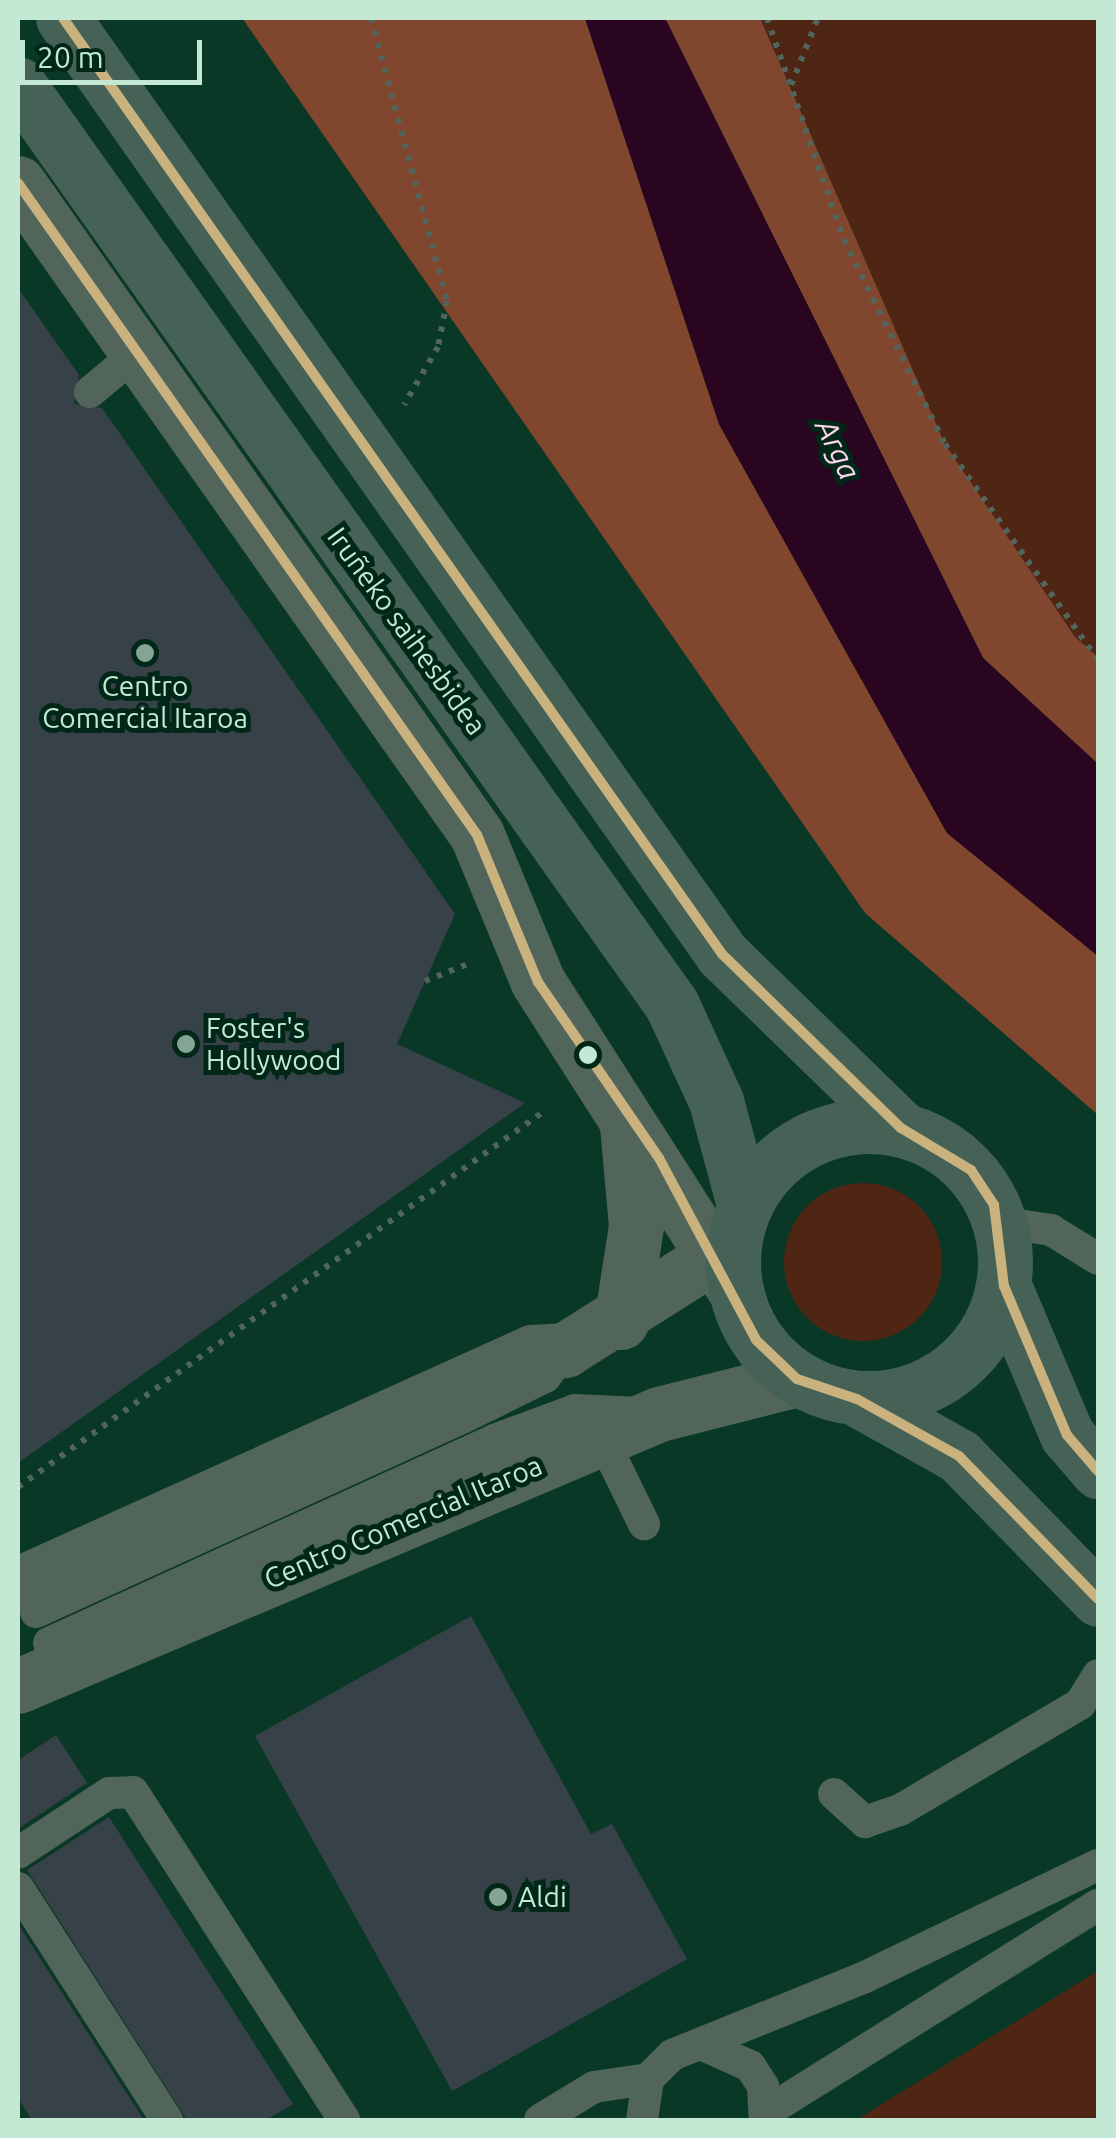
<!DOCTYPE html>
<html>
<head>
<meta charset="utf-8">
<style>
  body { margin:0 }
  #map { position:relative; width:1116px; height:2138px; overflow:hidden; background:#10281e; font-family:Ubuntu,sans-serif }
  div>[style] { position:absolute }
  .built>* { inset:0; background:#0a3826 }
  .green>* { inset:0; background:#4f2613 }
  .round { border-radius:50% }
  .forest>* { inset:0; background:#80462e }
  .water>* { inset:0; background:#290520 }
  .building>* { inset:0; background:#364148 }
  .path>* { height:6px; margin-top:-3px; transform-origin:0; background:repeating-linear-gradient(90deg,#52655c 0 5px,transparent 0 13px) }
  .service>* { height:32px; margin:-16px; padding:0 16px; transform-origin:16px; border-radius:16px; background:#51655b }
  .minor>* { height:55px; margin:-27.5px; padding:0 27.5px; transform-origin:27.5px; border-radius:27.5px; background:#51655b }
  .trunk>* { height:55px; margin:-27.5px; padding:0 27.5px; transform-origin:27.5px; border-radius:27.5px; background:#466256 }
  .trunk>.ring { margin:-27.5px; padding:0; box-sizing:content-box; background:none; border:55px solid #466256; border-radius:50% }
  .bus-1>* { height:10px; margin:-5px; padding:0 5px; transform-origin:5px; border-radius:5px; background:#cab27e }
  .dots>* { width:28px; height:28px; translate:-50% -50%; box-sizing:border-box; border:5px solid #002717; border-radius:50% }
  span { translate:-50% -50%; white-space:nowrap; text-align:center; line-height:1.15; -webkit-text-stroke:10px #002717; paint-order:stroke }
  .street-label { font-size:28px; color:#c3e8d4 }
  .poi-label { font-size:28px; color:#c3e8d4 }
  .left { translate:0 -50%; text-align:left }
  .water-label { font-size:30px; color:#fcd5ed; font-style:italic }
  .frame { position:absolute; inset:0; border:20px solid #c3e8d4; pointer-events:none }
  .scale { position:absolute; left:20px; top:40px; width:182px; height:45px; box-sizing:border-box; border:5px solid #c3e8d4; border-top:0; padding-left:12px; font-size:30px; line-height:35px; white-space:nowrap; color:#c3e8d4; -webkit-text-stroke:8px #002717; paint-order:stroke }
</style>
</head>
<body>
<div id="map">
  <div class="built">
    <div style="clip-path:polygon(18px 18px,242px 18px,865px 913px,1098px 1115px,1098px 2120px,18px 2120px)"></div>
  </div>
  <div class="green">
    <div style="clip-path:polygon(760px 18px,1098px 18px,1098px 658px,1075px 638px,945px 444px)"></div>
    <div class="round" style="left:784px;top:1183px;width:158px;height:158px"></div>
    <div style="clip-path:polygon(1098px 1971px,1098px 2120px,856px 2120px)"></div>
  </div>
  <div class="forest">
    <div style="clip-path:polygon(242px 18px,585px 18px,719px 424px,947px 833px,1098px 956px,1098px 1115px,865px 913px)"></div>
    <div style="clip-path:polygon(665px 18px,760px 18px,945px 444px,1075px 637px,1098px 657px,1098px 764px,983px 658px)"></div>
  </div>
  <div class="water">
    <div style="clip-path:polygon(585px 18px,665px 18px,983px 658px,1098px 764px,1098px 956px,947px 833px,719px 424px)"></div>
  </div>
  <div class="building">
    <div style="clip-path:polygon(18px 288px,79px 375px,74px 404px,102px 408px,455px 914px,397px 1044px,525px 1103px,18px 1463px)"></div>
    <div style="clip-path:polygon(471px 1616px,591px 1834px,612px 1824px,687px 1959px,452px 2091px,255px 1736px)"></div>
    <div style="clip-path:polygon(56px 1735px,87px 1783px,18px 1829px,18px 1760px)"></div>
    <div style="clip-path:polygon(109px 1817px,293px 2104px,266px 2120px,187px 2120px,27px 1870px)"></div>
    <div style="clip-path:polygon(18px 1924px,144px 2120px,32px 2120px,18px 2098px)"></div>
  </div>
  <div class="path">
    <div style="left:371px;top:18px;width:293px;rotate:75deg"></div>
    <div style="left:447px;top:301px;width:47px;rotate:101.1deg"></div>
    <div style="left:438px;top:347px;width:67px;rotate:120.4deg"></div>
    <div style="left:767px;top:18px;width:235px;rotate:70.9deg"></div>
    <div style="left:844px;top:240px;width:228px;rotate:63.7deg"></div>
    <div style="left:945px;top:444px;width:265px;rotate:54.7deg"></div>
    <div style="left:791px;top:85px;width:72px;rotate:-68.1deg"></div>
    <div style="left:425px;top:981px;width:46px;rotate:-21.6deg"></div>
    <div style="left:18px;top:1487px;width:645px;rotate:-35.54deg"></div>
  </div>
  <div class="service">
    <div style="left:90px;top:392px;width:61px;rotate:-39.7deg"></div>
    <div style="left:999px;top:1222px;width:53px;rotate:8.7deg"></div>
    <div style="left:1051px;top:1230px;width:55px;rotate:31.7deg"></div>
    <div style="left:602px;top:1438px;width:96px;rotate:64deg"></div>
    <div style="left:36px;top:1612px;width:466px;rotate:-24.5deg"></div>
    <div style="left:460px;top:1419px;width:95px;rotate:-26.3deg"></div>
    <div style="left:545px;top:1377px;width:34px;rotate:-53deg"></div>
    <div style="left:49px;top:1643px;width:489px;rotate:-24.5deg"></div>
    <div style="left:494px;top:1440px;width:86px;rotate:-20.3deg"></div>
    <div style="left:575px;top:1410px;width:65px;rotate:2.6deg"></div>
    <div style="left:834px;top:1794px;width:42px;rotate:42.1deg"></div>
    <div style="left:865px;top:1822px;width:37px;rotate:-19deg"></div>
    <div style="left:900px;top:1810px;width:209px;rotate:-30.5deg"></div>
    <div style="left:1080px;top:1704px;width:34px;rotate:-58deg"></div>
    <div style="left:18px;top:1853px;width:109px;rotate:-33.4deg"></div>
    <div style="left:109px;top:1793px;width:24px;rotate:-2deg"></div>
    <div style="left:133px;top:1792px;width:390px;rotate:57.2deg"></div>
    <div style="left:18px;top:1888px;width:276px;rotate:57.3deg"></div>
    <div style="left:705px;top:2046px;width:49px;rotate:24deg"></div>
    <div style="left:750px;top:2066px;width:24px;rotate:57deg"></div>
    <div style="left:763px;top:2086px;width:34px;rotate:87deg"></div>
    <div style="left:768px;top:2111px;width:389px;rotate:-32deg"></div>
    <div style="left:540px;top:2120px;width:63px;rotate:-31.4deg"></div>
    <div style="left:594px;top:2087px;width:55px;rotate:-8.4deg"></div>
    <div style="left:642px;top:2120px;width:41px;rotate:-81.7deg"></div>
    <div style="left:648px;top:2079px;width:34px;rotate:-45deg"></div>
    <div style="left:672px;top:2055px;width:208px;rotate:-22deg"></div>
    <div style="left:865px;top:1977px;width:259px;rotate:-25.7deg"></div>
  </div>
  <div class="minor">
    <div style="left:18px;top:183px;width:797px;rotate:54.85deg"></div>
    <div style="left:477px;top:835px;width:159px;rotate:67.5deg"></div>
    <div style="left:538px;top:982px;width:363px;rotate:57.4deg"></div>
    <div style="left:621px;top:1322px;width:97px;rotate:-81.1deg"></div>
    <div style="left:636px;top:1226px;width:100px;rotate:-95.1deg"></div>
    <div style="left:18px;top:1584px;width:564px;rotate:-24.29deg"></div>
    <div style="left:532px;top:1352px;width:33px;rotate:-3deg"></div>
    <div style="left:565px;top:1350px;width:198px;rotate:-32.4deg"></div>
    <div style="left:18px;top:1686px;width:696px;rotate:-22.99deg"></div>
    <div style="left:659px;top:1414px;width:142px;rotate:-14.2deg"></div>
  </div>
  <div class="trunk">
    <div style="left:63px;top:18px;width:1145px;rotate:54.85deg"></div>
    <div style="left:722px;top:954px;width:250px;rotate:44.2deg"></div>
    <div style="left:18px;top:84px;width:1130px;rotate:54.62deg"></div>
    <div style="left:672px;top:1005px;width:106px;rotate:65.4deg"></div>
    <div style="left:716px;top:1101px;width:108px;rotate:74.9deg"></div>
    <div class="ring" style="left:733px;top:1126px;width:217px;height:217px"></div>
    <div style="left:1004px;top:1286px;width:162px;rotate:67.1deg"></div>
    <div style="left:1067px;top:1435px;width:48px;rotate:49.3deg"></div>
    <div style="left:857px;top:1399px;width:117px;rotate:29.2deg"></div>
    <div style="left:959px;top:1456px;width:199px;rotate:45.8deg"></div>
  </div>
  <div class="bus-1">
    <div style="left:63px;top:18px;width:1145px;rotate:54.85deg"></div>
    <div style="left:722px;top:954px;width:250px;rotate:44.2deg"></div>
    <div style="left:901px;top:1128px;width:82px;rotate:31deg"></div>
    <div style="left:971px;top:1170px;width:42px;rotate:56.7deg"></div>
    <div style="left:994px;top:1205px;width:82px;rotate:83deg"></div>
    <div style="left:1004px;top:1286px;width:162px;rotate:67.1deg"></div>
    <div style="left:1067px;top:1435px;width:48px;rotate:49.3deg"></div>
    <div style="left:18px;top:183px;width:797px;rotate:54.85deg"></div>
    <div style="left:477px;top:835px;width:159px;rotate:67.5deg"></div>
    <div style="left:538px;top:982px;width:214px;rotate:55.5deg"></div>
    <div style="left:659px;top:1158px;width:206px;rotate:61.9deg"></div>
    <div style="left:756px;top:1340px;width:57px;rotate:43.6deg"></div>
    <div style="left:797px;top:1379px;width:63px;rotate:18.4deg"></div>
    <div style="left:857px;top:1399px;width:117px;rotate:29.2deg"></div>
    <div style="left:959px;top:1456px;width:199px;rotate:45.8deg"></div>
  </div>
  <div class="dots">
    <div style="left:145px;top:653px;background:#84a594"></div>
    <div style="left:186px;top:1044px;background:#84a594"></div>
    <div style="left:588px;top:1055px;background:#c3e8d4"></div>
    <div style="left:498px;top:1897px;background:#84a594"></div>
  </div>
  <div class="street-label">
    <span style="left:407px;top:631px;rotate:54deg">Iruñeko saihesbidea</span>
    <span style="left:403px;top:1522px;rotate:-23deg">Centro Comercial Itaroa</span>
  </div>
  <div class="poi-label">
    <span style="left:145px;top:702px">Centro<br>Comercial Itaroa</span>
    <span class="left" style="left:206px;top:1044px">Foster's<br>Hollywood</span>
    <span class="left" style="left:518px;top:1897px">Aldi</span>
  </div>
  <div class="water-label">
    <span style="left:838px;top:449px;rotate:64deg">Arga</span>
  </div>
  <div class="frame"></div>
  <div class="scale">20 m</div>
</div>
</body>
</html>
